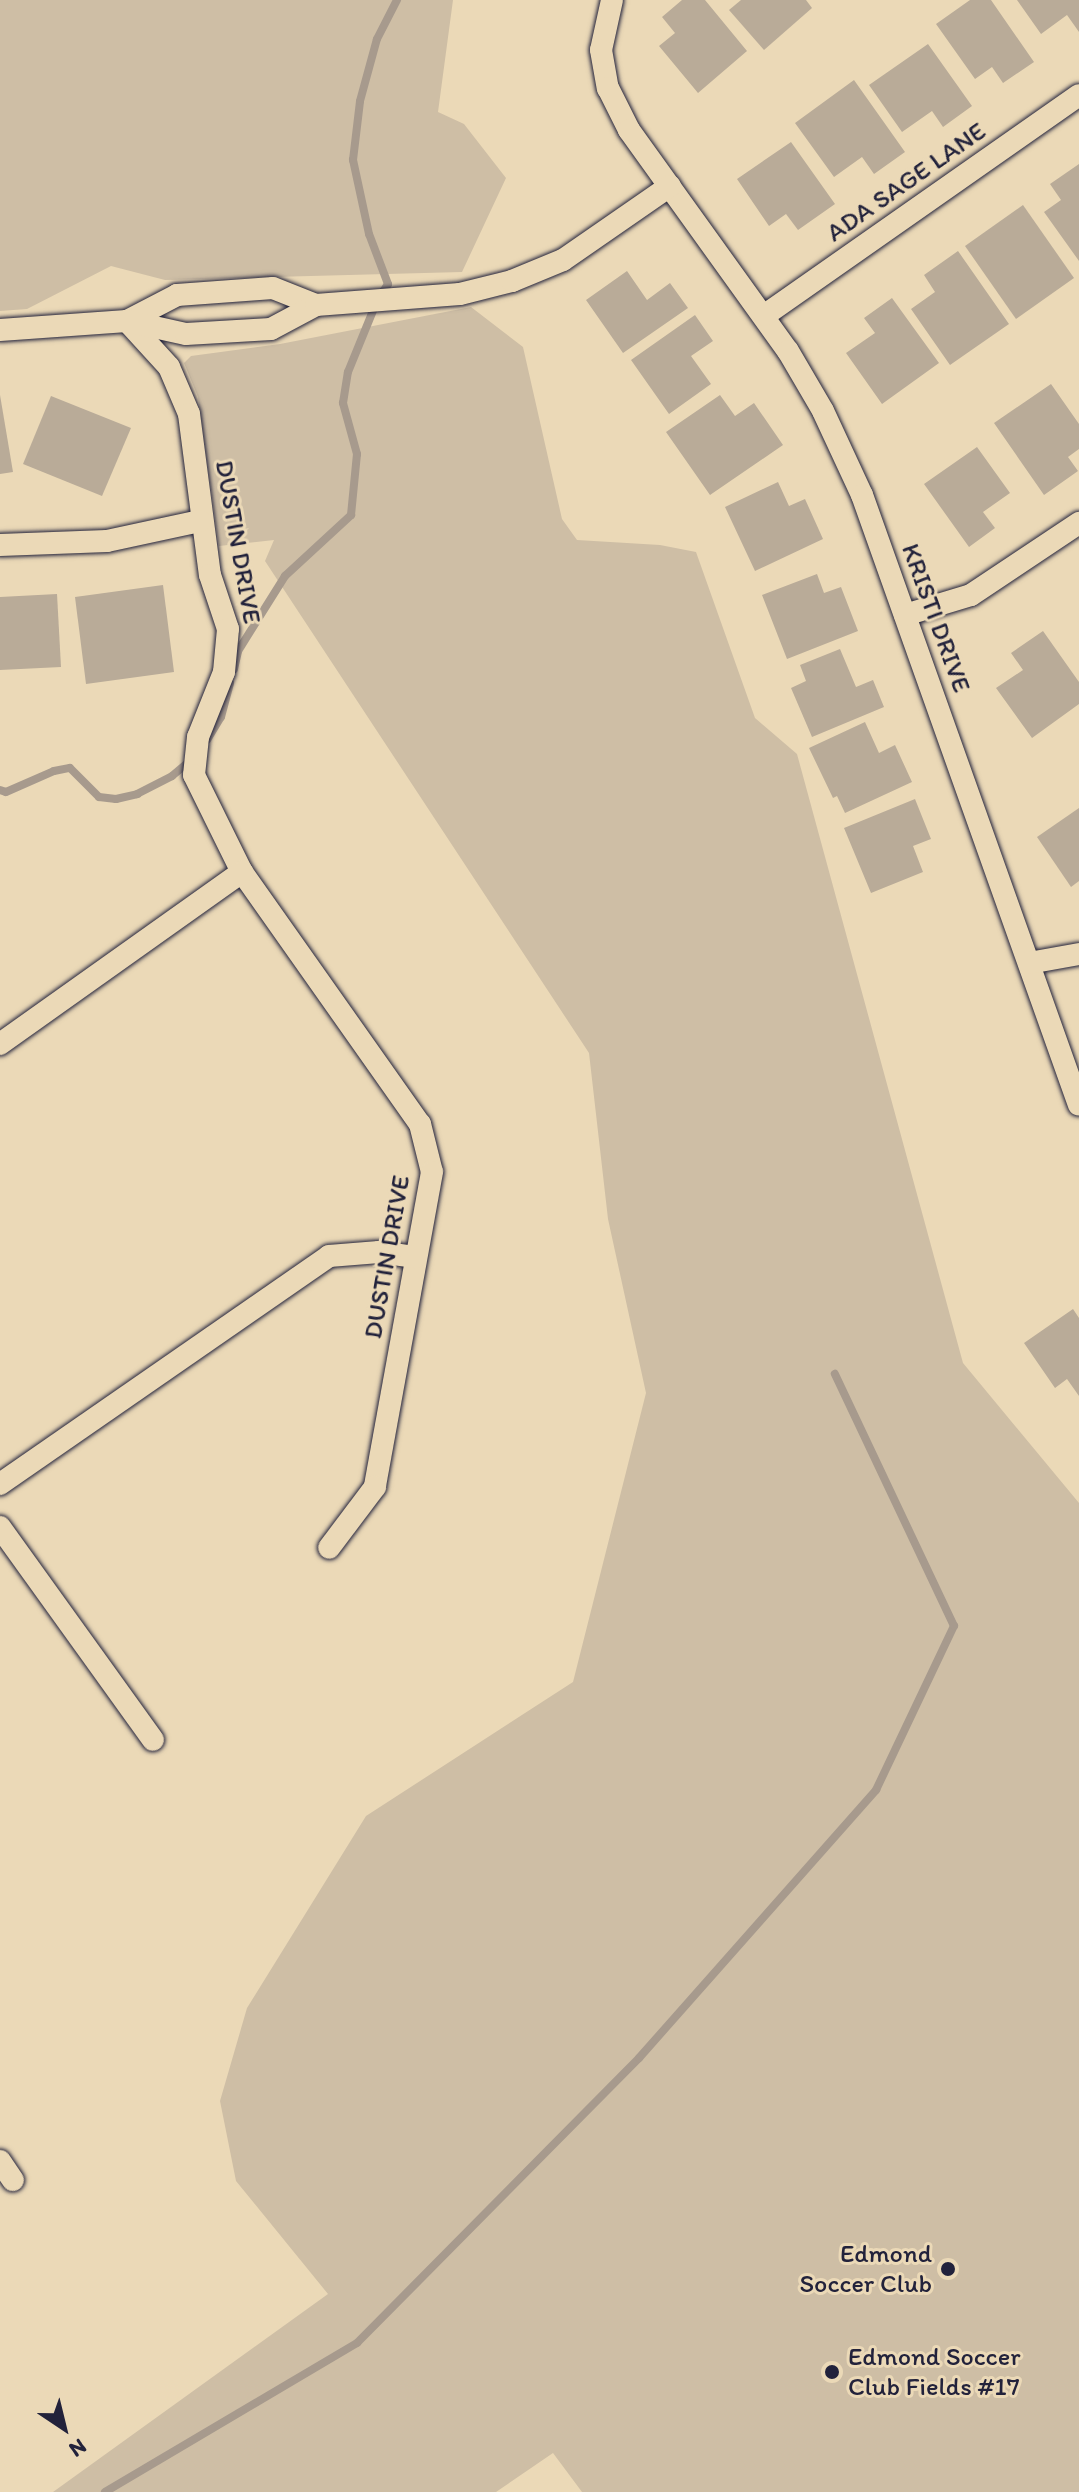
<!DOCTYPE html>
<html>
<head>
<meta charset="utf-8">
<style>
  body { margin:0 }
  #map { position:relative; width:1079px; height:2492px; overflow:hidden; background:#ebd9b7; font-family:Itim,sans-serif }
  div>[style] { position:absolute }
  .green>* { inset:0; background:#cebea5 }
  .stream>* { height:8px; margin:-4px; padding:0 4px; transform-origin:4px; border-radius:4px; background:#a79a8d }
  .building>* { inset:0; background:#b9ab98 }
  .roads { filter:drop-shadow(0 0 2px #22223b) drop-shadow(0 0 2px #22223b) }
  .street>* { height:22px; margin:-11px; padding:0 11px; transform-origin:11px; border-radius:11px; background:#ebd9b7 }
  .dots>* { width:22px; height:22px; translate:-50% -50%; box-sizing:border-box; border:4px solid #ebd9b7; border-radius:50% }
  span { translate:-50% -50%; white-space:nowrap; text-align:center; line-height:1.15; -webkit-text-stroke:6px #ebd9b7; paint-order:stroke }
  .street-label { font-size:26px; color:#22223b }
  .poi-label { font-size:26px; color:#22223b }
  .right { translate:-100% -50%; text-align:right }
  .left { translate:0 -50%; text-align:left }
  .north { position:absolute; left:24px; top:2388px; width:80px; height:80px; -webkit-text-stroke:6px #ebd9b7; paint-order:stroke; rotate:145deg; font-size:22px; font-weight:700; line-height:32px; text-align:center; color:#22223b }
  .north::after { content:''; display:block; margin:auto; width:28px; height:36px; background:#22223b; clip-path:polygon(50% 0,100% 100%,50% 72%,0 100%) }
</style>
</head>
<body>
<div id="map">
  <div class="green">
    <div style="clip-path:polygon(0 0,453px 0,438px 112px,464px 124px,506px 178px,462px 272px,165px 280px,111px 266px,27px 309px,0 311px)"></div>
    <div style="clip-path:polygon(471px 307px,523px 347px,562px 519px,577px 540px,660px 545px,696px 552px,755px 718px,797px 754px,963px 1363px,1079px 1503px,1079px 2492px,582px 2492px,553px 2453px,496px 2492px,53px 2492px,328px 2294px,236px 2181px,220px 2101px,247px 2008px,366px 1816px,573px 1682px,646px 1393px,608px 1219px,589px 1053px,265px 561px,274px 540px,219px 546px,198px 397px,184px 363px,191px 356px,280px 344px)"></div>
  </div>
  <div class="stream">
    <div style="left:234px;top:669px;width:18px;rotate:-77deg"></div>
    <div style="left:238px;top:651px;width:89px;rotate:-57.9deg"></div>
    <div style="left:285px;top:576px;width:90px;rotate:-42.7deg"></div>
    <div style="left:351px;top:515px;width:61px;rotate:-84.4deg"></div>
    <div style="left:357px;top:454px;width:53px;rotate:-105.4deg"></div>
    <div style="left:343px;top:403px;width:31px;rotate:-81deg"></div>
    <div style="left:348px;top:372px;width:77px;rotate:-67.8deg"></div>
    <div style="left:377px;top:301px;width:20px;rotate:-57deg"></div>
    <div style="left:388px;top:284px;width:53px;rotate:-110.8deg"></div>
    <div style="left:369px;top:234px;width:76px;rotate:-102.2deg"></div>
    <div style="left:353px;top:160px;width:59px;rotate:-83.2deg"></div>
    <div style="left:360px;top:101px;width:64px;rotate:-74.7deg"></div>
    <div style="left:377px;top:39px;width:44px;rotate:-62.9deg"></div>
    <div style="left:207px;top:740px;width:27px;rotate:-59deg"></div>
    <div style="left:221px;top:717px;width:35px;rotate:-75deg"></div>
    <div style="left:0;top:790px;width:6px;rotate:18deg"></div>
    <div style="left:6px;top:792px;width:52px;rotate:-23.6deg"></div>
    <div style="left:54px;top:771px;width:16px;rotate:-11deg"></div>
    <div style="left:70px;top:768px;width:41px;rotate:45deg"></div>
    <div style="left:99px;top:797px;width:17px;rotate:7deg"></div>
    <div style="left:116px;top:799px;width:22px;rotate:-13deg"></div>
    <div style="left:137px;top:794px;width:39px;rotate:-27deg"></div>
    <div style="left:172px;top:776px;width:25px;rotate:-40deg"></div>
    <div style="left:105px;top:2492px;width:293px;rotate:-30.6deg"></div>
    <div style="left:357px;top:2343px;width:401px;rotate:-45.3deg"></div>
    <div style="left:639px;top:2058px;width:358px;rotate:-48.5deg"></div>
    <div style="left:876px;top:1790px;width:182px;rotate:-64.6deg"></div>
    <div style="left:954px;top:1626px;width:279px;rotate:-115.3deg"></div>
  </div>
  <div class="building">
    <div style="clip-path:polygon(682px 0,705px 0,747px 51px,698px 93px,659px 46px,675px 33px,662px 17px)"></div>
    <div style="clip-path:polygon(741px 0,806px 0,812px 8px,764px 50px,729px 10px)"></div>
    <div style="clip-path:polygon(970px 0,991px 0,1034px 62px,1003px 83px,992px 67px,975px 79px,936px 24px)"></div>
    <div style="clip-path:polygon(1017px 0,1079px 0,1079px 32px,1067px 15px,1041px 34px)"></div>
    <div style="clip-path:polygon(928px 44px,972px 106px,943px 127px,932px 111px,902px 132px,869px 85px)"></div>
    <div style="clip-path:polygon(854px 80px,905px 152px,874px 174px,862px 157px,834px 177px,795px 123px)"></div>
    <div style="clip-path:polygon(791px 142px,835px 204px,798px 230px,786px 214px,769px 226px,737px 179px)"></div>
    <div style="clip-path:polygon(1079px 164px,1079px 261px,1044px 212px,1061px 200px,1050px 184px)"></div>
    <div style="clip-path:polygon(1023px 205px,1074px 278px,1016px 319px,965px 246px)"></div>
    <div style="clip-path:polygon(958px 251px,1009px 324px,950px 365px,911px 309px,935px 292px,924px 275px)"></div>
    <div style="clip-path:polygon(627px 271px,647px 300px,670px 283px,688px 308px,623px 353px,586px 300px)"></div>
    <div style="clip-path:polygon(892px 298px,939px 363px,882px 404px,846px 353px,875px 333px,864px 318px)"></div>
    <div style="clip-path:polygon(695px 315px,713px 341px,691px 356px,711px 384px,669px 414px,631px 360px)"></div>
    <div style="clip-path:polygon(1051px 384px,1079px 424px,1079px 449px,1068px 457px,1078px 471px,1044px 495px,994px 423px)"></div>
    <div style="clip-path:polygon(0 395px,13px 472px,0 474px)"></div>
    <div style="clip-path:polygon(720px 395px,735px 416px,754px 403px,783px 445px,710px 495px,666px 432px)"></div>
    <div style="clip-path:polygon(51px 396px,131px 428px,102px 496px,23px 464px)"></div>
    <div style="clip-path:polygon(977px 447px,1010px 493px,983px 512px,995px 528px,969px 547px,924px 484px)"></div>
    <div style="clip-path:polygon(778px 482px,789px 506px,805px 499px,823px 539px,755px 571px,725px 507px)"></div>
    <div style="clip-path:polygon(817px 574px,824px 593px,841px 587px,858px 631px,787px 659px,762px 595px)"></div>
    <div style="clip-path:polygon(163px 585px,174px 672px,86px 684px,75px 597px)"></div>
    <div style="clip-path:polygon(57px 594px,61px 667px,0 670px,0 597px)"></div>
    <div style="clip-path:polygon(1043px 631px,1079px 682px,1079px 704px,1032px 738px,996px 688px,1023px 670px,1011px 653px)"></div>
    <div style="clip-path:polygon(840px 649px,856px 687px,873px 680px,884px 707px,812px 737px,791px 688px,806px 681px,800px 665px)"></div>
    <div style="clip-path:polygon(865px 722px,879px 753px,895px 745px,912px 782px,845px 813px,837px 796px,833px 798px,809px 748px)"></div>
    <div style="clip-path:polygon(915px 799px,931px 839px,913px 846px,923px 872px,871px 893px,844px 828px)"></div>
    <div style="clip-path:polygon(1079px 808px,1079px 881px,1071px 887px,1037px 837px)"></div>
    <div style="clip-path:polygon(1073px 1309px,1079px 1318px,1079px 1396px,1067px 1379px,1055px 1388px,1024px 1343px)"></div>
  </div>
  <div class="roads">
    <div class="street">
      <div style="left:612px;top:0;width:51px;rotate:102.4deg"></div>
      <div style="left:601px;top:50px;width:39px;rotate:80deg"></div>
      <div style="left:608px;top:88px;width:47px;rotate:63.4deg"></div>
      <div style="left:629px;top:130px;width:272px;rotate:54.3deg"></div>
      <div style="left:788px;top:351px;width:69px;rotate:59.7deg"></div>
      <div style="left:823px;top:411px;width:93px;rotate:65.1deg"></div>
      <div style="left:862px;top:495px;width:647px;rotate:70.42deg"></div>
      <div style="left:765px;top:315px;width:383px;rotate:-35deg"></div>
      <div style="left:127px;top:321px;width:62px;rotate:47.6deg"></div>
      <div style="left:169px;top:367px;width:51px;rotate:66.9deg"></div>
      <div style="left:189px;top:414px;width:162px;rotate:82.6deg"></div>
      <div style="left:210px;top:575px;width:57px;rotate:71.6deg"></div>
      <div style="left:228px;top:629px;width:43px;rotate:95.3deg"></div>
      <div style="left:224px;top:672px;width:70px;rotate:111.8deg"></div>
      <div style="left:198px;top:737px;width:38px;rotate:96deg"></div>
      <div style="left:194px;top:775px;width:108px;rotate:63.7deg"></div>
      <div style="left:242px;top:872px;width:309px;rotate:54.8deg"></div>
      <div style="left:420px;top:1124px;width:49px;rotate:76deg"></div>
      <div style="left:432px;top:1172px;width:320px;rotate:100.3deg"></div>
      <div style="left:375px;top:1487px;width:76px;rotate:127deg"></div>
      <div style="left:127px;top:321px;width:56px;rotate:-27.5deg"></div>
      <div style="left:177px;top:295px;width:96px;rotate:-4.2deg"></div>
      <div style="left:273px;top:288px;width:46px;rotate:21.6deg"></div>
      <div style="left:0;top:330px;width:127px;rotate:-4.1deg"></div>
      <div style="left:127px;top:321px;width:60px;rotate:12.4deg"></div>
      <div style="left:186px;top:334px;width:85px;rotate:-3.4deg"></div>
      <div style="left:271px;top:329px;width:51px;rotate:-28.1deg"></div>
      <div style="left:316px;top:305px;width:144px;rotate:-4.4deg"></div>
      <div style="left:460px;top:294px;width:54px;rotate:-14deg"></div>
      <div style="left:512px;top:281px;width:55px;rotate:-22.4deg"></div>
      <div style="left:563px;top:260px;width:130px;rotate:-34.7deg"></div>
      <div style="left:0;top:545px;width:107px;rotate:-2.1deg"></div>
      <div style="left:107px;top:541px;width:95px;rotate:-12.1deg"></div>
      <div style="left:905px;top:615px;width:69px;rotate:-16.9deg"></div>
      <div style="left:971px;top:595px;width:130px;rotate:-33.7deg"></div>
      <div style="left:1029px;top:963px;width:51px;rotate:-10.2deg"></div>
      <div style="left:0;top:1044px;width:297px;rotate:-35.4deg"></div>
      <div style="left:0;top:1484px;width:400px;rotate:-34.7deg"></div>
      <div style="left:329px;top:1256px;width:50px;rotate:-4.6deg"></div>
      <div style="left:379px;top:1252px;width:37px;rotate:8deg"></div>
      <div style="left:0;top:1527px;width:262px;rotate:54.3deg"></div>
      <div style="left:0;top:2161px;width:23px;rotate:56deg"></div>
    </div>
  </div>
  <div class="dots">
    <div style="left:948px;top:2269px;background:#22223b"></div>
    <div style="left:832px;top:2372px;background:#22223b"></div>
  </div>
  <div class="street-label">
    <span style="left:906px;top:182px;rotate:-35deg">ADA SAGE LANE</span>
    <span style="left:238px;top:542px;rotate:80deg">DUSTIN DRIVE</span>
    <span style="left:936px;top:618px;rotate:70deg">KRISTI DRIVE</span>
    <span style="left:387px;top:1257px;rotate:-80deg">DUSTIN DRIVE</span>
  </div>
  <div class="poi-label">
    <span class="right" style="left:932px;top:2269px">Edmond<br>Soccer Club</span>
    <span class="left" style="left:848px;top:2372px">Edmond Soccer<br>Club Fields #17</span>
  </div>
  <div class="north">N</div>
</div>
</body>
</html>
